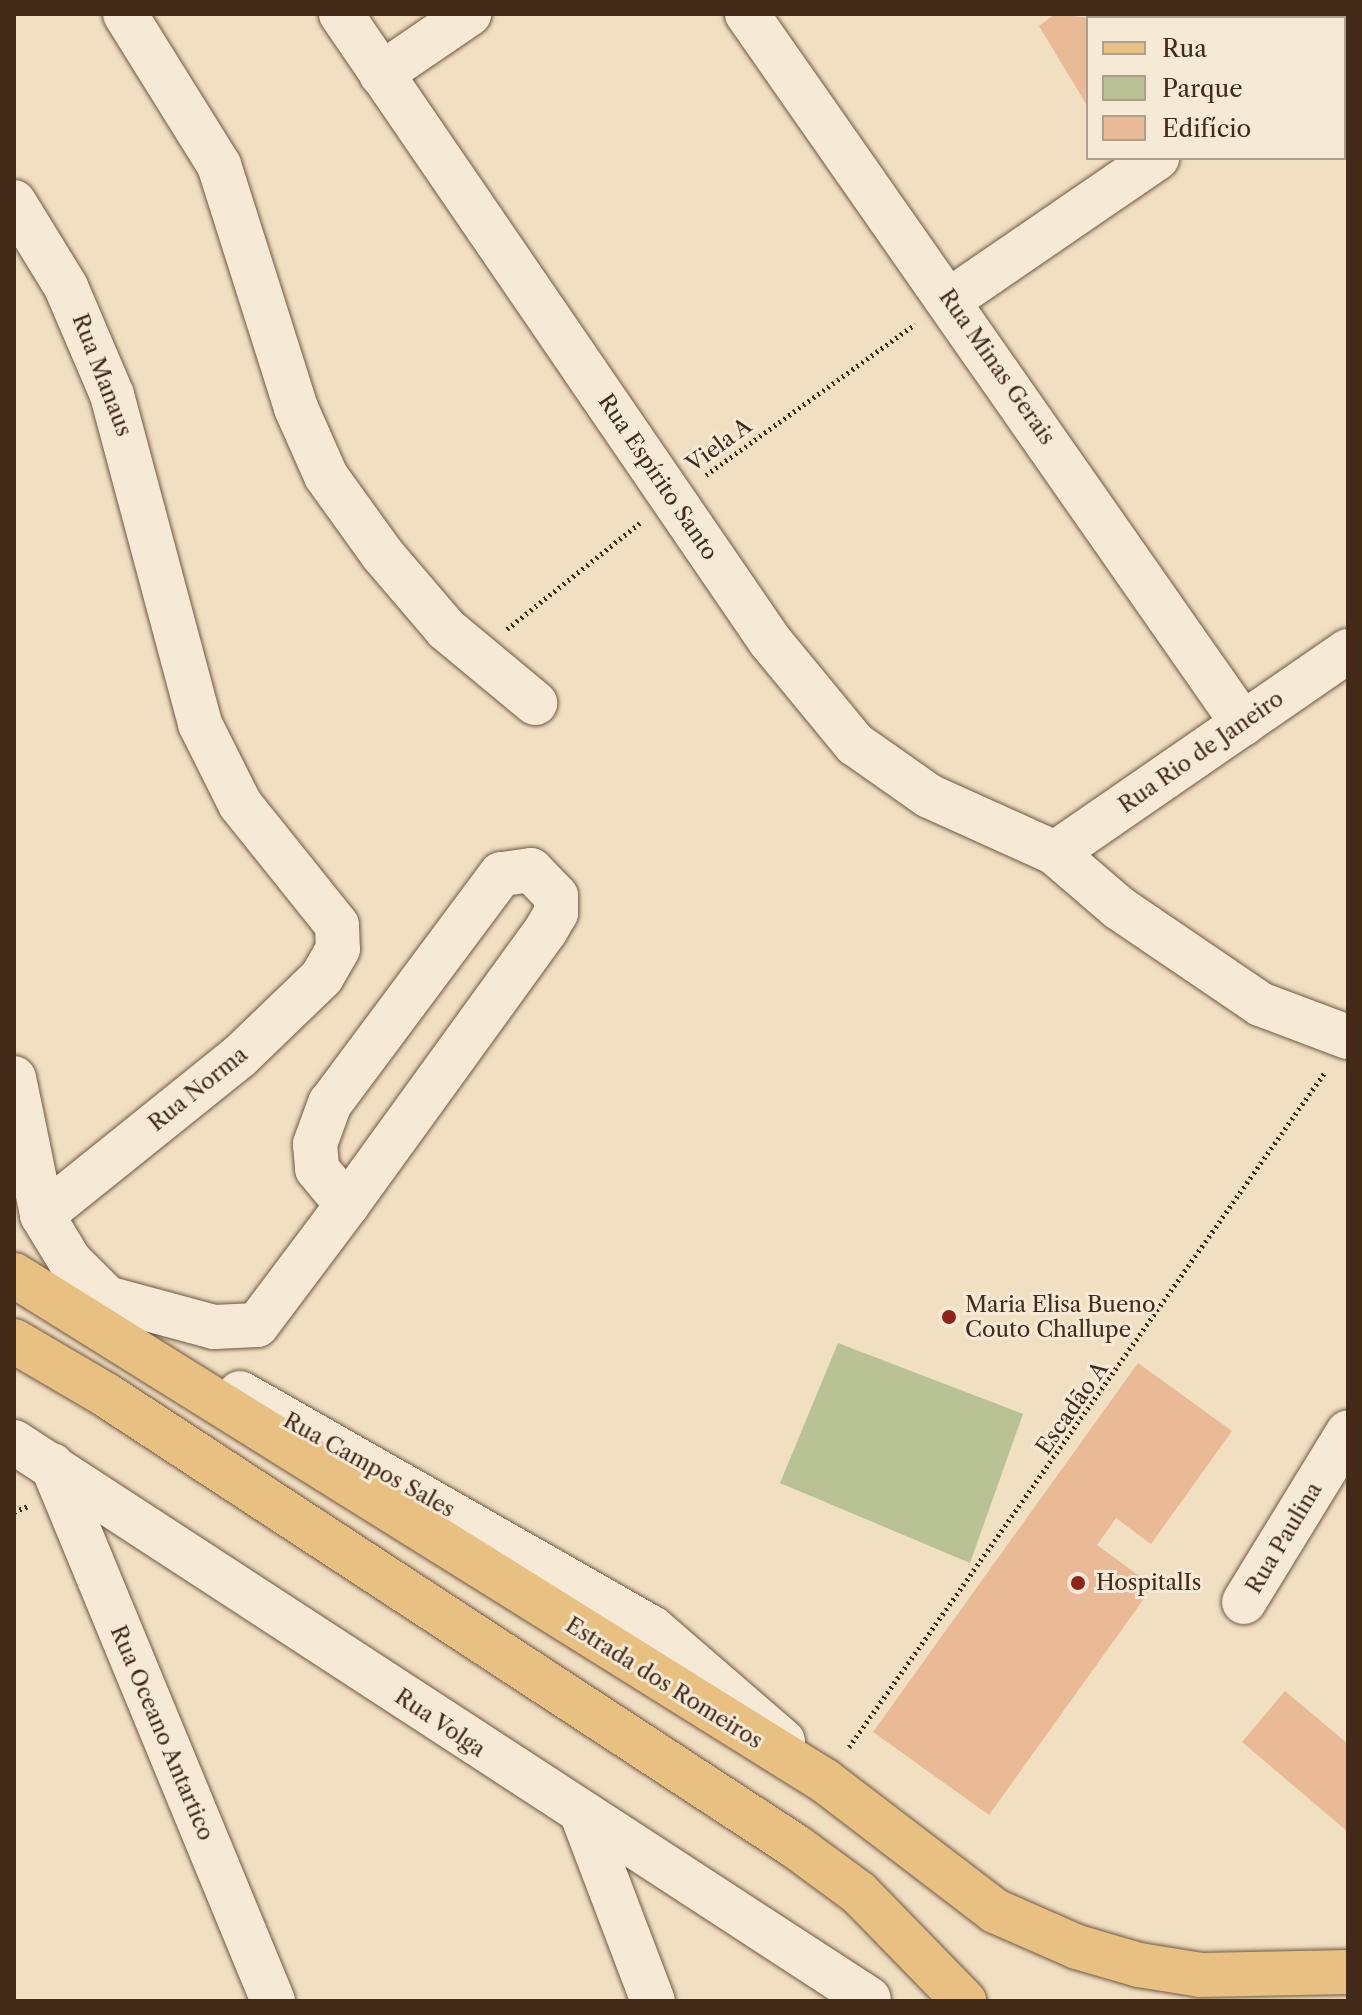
<!DOCTYPE html>
<html>
<head>
<meta charset="utf-8">
<style>
  body { margin:0 }
  #map { position:relative; width:1362px; height:2015px; overflow:hidden; background:#f1dfc2; font-family:"Libre Caslon Text",serif }
  div>[style] { position:absolute }
  .green>* { inset:0; background:#b9c294 }
  .building>* { inset:0; background:#eab996 }
  .path>* { height:5px; margin-top:-2.5px; transform-origin:0; background:repeating-linear-gradient(90deg,#442b19 0 2px,transparent 0 6px) }
  .roads { filter:drop-shadow(0 0 2px #6f5843) drop-shadow(0 0 2px #6f5843) }
  .minor>* { height:44px; margin:-22px; padding:0 22px; transform-origin:22px; border-radius:22px; background:#f6ead7 }
  .major>* { height:44px; margin:-22px; padding:0 22px; transform-origin:22px; border-radius:22px; background:#e8c081 }
  .dots>* { width:22px; height:22px; translate:-50% -50%; box-sizing:border-box; border:4px solid #f6ead7; border-radius:50% }
  span { translate:-50% -50%; white-space:nowrap; text-align:center; line-height:1.15; -webkit-text-stroke:6px #f6ead7; paint-order:stroke }
  .street-label { font-size:22px; color:#442b19 }
  .poi-label { font-size:22px; color:#442b19 }
  .left { translate:0 -50%; text-align:left }
  .frame { position:absolute; inset:0; border:16px solid #442b19; pointer-events:none }
  .legend { position:absolute; left:1086px; top:16px; width:260px; height:144px; box-sizing:border-box; background:#f6ead7; border:2px solid #af9e8b; margin:0; padding:10px 14px; list-style:none; font-size:24px; color:#442b19 }
  .legend li { display:flex; align-items:center; gap:16px; height:40px }
  .legend b { width:40px; border:2px solid #af9e8b }
</style>
</head>
<body>
<div id="map">
  <div class="green">
    <div style="clip-path:polygon(838px 1343px,1023px 1414px,970px 1563px,780px 1483px)"></div>
  </div>
  <div class="building">
    <div style="clip-path:polygon(1055px 14px,1090px 18px,1088px 107px,1039px 26px)"></div>
    <div style="clip-path:polygon(1138px 1363px,1232px 1431px,1151px 1544px,1116px 1518px,1097px 1545px,1153px 1586px,989px 1815px,873px 1732px)"></div>
    <div style="clip-path:polygon(1285px 1691px,1348px 1744px,1348px 1832px,1242px 1742px)"></div>
  </div>
  <div class="path">
    <div style="left:706px;top:475px;width:258px;rotate:-35.8deg"></div>
    <div style="left:507px;top:629px;width:170px;rotate:-38.6deg"></div>
    <div style="left:14px;top:1512px;width:15px;rotate:-23deg"></div>
    <div style="left:849px;top:1747px;width:826px;rotate:-54.81deg"></div>
  </div>
  <div class="roads">
    <div class="minor">
      <div style="left:125px;top:14px;width:178px;rotate:58.1deg"></div>
      <div style="left:219px;top:165px;width:255px;rotate:72.4deg"></div>
      <div style="left:296px;top:408px;width:74px;rotate:66.2deg"></div>
      <div style="left:326px;top:476px;width:96px;rotate:54.3deg"></div>
      <div style="left:382px;top:554px;width:99px;rotate:49.5deg"></div>
      <div style="left:446px;top:629px;width:116px;rotate:39.7deg"></div>
      <div style="left:341px;top:14px;width:760px;rotate:55.62deg"></div>
      <div style="left:770px;top:641px;width:134px;rotate:50.5deg"></div>
      <div style="left:855px;top:744px;width:90px;rotate:35.1deg"></div>
      <div style="left:929px;top:796px;width:138px;rotate:24.3deg"></div>
      <div style="left:1055px;top:853px;width:84px;rotate:40.7deg"></div>
      <div style="left:1119px;top:908px;width:171px;rotate:34.2deg"></div>
      <div style="left:1260px;top:1004px;width:94px;rotate:20.6deg"></div>
      <div style="left:747px;top:14px;width:866px;rotate:55.06deg"></div>
      <div style="left:1344px;top:30px;width:5px;rotate:-37deg"></div>
      <div style="left:381px;top:74px;width:107px;rotate:-34.3deg"></div>
      <div style="left:14px;top:202px;width:100px;rotate:58.5deg"></div>
      <div style="left:66px;top:287px;width:117px;rotate:66.9deg"></div>
      <div style="left:112px;top:395px;width:341px;rotate:75deg"></div>
      <div style="left:200px;top:724px;width:89px;rotate:63.4deg"></div>
      <div style="left:240px;top:804px;width:155px;rotate:51.3deg"></div>
      <div style="left:337px;top:925px;width:24px;rotate:88deg"></div>
      <div style="left:338px;top:949px;width:32px;rotate:120deg"></div>
      <div style="left:322px;top:977px;width:114px;rotate:136.1deg"></div>
      <div style="left:240px;top:1056px;width:254px;rotate:141.2deg"></div>
      <div style="left:951px;top:299px;width:250px;rotate:-34.4deg"></div>
      <div style="left:1055px;top:853px;width:356px;rotate:-34.6deg"></div>
      <div style="left:14px;top:1078px;width:140px;rotate:78.4deg"></div>
      <div style="left:42px;top:1215px;width:54px;rotate:58.7deg"></div>
      <div style="left:70px;top:1261px;width:79px;rotate:45deg"></div>
      <div style="left:103px;top:1297px;width:115px;rotate:15.1deg"></div>
      <div style="left:214px;top:1327px;width:43px;rotate:-2.7deg"></div>
      <div style="left:257px;top:1325px;width:150px;rotate:-53.1deg"></div>
      <div style="left:347px;top:1205px;width:339px;rotate:-54.1deg"></div>
      <div style="left:546px;top:930px;width:20px;rotate:-60deg"></div>
      <div style="left:556px;top:913px;width:17px;rotate:-90deg"></div>
      <div style="left:556px;top:896px;width:36px;rotate:-134deg"></div>
      <div style="left:531px;top:870px;width:30px;rotate:172deg"></div>
      <div style="left:501px;top:874px;width:286px;rotate:126.7deg"></div>
      <div style="left:330px;top:1103px;width:44px;rotate:110.1deg"></div>
      <div style="left:315px;top:1144px;width:25px;rotate:85deg"></div>
      <div style="left:317px;top:1169px;width:47px;rotate:50.2deg"></div>
      <div style="left:240px;top:1393px;width:474px;rotate:29.7deg"></div>
      <div style="left:652px;top:1628px;width:173px;rotate:40.8deg"></div>
      <div style="left:14px;top:1442px;width:1020px;rotate:33.08deg"></div>
      <div style="left:52px;top:1465px;width:580px;rotate:67.59deg"></div>
      <div style="left:1244px;top:1602px;width:199px;rotate:-58.5deg"></div>
      <div style="left:583px;top:1817px;width:197px;rotate:69.2deg"></div>
    </div>
    <div class="major">
      <div style="left:14px;top:1275px;width:956px;rotate:31.96deg"></div>
      <div style="left:825px;top:1781px;width:214px;rotate:37.4deg"></div>
      <div style="left:995px;top:1911px;width:90px;rotate:23.7deg"></div>
      <div style="left:1077px;top:1947px;width:65px;rotate:16.2deg"></div>
      <div style="left:1139px;top:1965px;width:63px;rotate:9.2deg"></div>
      <div style="left:1201px;top:1975px;width:147px;rotate:-1.2deg"></div>
      <div style="left:14px;top:1341px;width:107px;rotate:30.4deg"></div>
      <div style="left:106px;top:1395px;width:823px;rotate:33.21deg"></div>
      <div style="left:795px;top:1846px;width:79px;rotate:36.3deg"></div>
      <div style="left:859px;top:1893px;width:151px;rotate:45.8deg"></div>
    </div>
  </div>
  <div class="dots">
    <div style="left:949px;top:1317px;background:#8f2418"></div>
    <div style="left:1078px;top:1583px;background:#8f2418"></div>
  </div>
  <div class="street-label">
    <span style="left:997px;top:367px;rotate:55deg">Rua Minas Gerais</span>
    <span style="left:102px;top:375px;rotate:69deg">Rua Manaus</span>
    <span style="left:719px;top:445px;rotate:-36deg">Viela A</span>
    <span style="left:658px;top:477px;rotate:56deg">Rua Espírito Santo</span>
    <span style="left:1201px;top:752px;rotate:-35deg">Rua Rio de Janeiro</span>
    <span style="left:198px;top:1089px;rotate:-39deg">Rua Norma</span>
    <span style="left:1072px;top:1408px;rotate:-55deg">Escadão A</span>
    <span style="left:369px;top:1465px;rotate:29deg">Rua Campos Sales</span>
    <span style="left:1284px;top:1538px;rotate:-59deg">Rua Paulina</span>
    <span style="left:664px;top:1683px;rotate:32deg">Estrada dos Romeiros</span>
    <span style="left:440px;top:1723px;rotate:34deg">Rua Volga</span>
    <span style="left:162px;top:1733px;rotate:67deg">Rua Oceano Antartico</span>
  </div>
  <div class="poi-label">
    <span class="left" style="left:965px;top:1317px">Maria Elisa Bueno<br>Couto Challupe</span>
    <span class="left" style="left:1096px;top:1583px">HospitalIs</span>
  </div>
  <div class="frame"></div>
  <ul class="legend">
  <li><b style="height:10px;background:#e8c081"></b>Rua</li>
  <li><b style="height:22px;background:#b9c294"></b>Parque</li>
  <li><b style="height:22px;background:#eab996"></b>Edifício</li>
  </ul>
</div>
</body>
</html>
